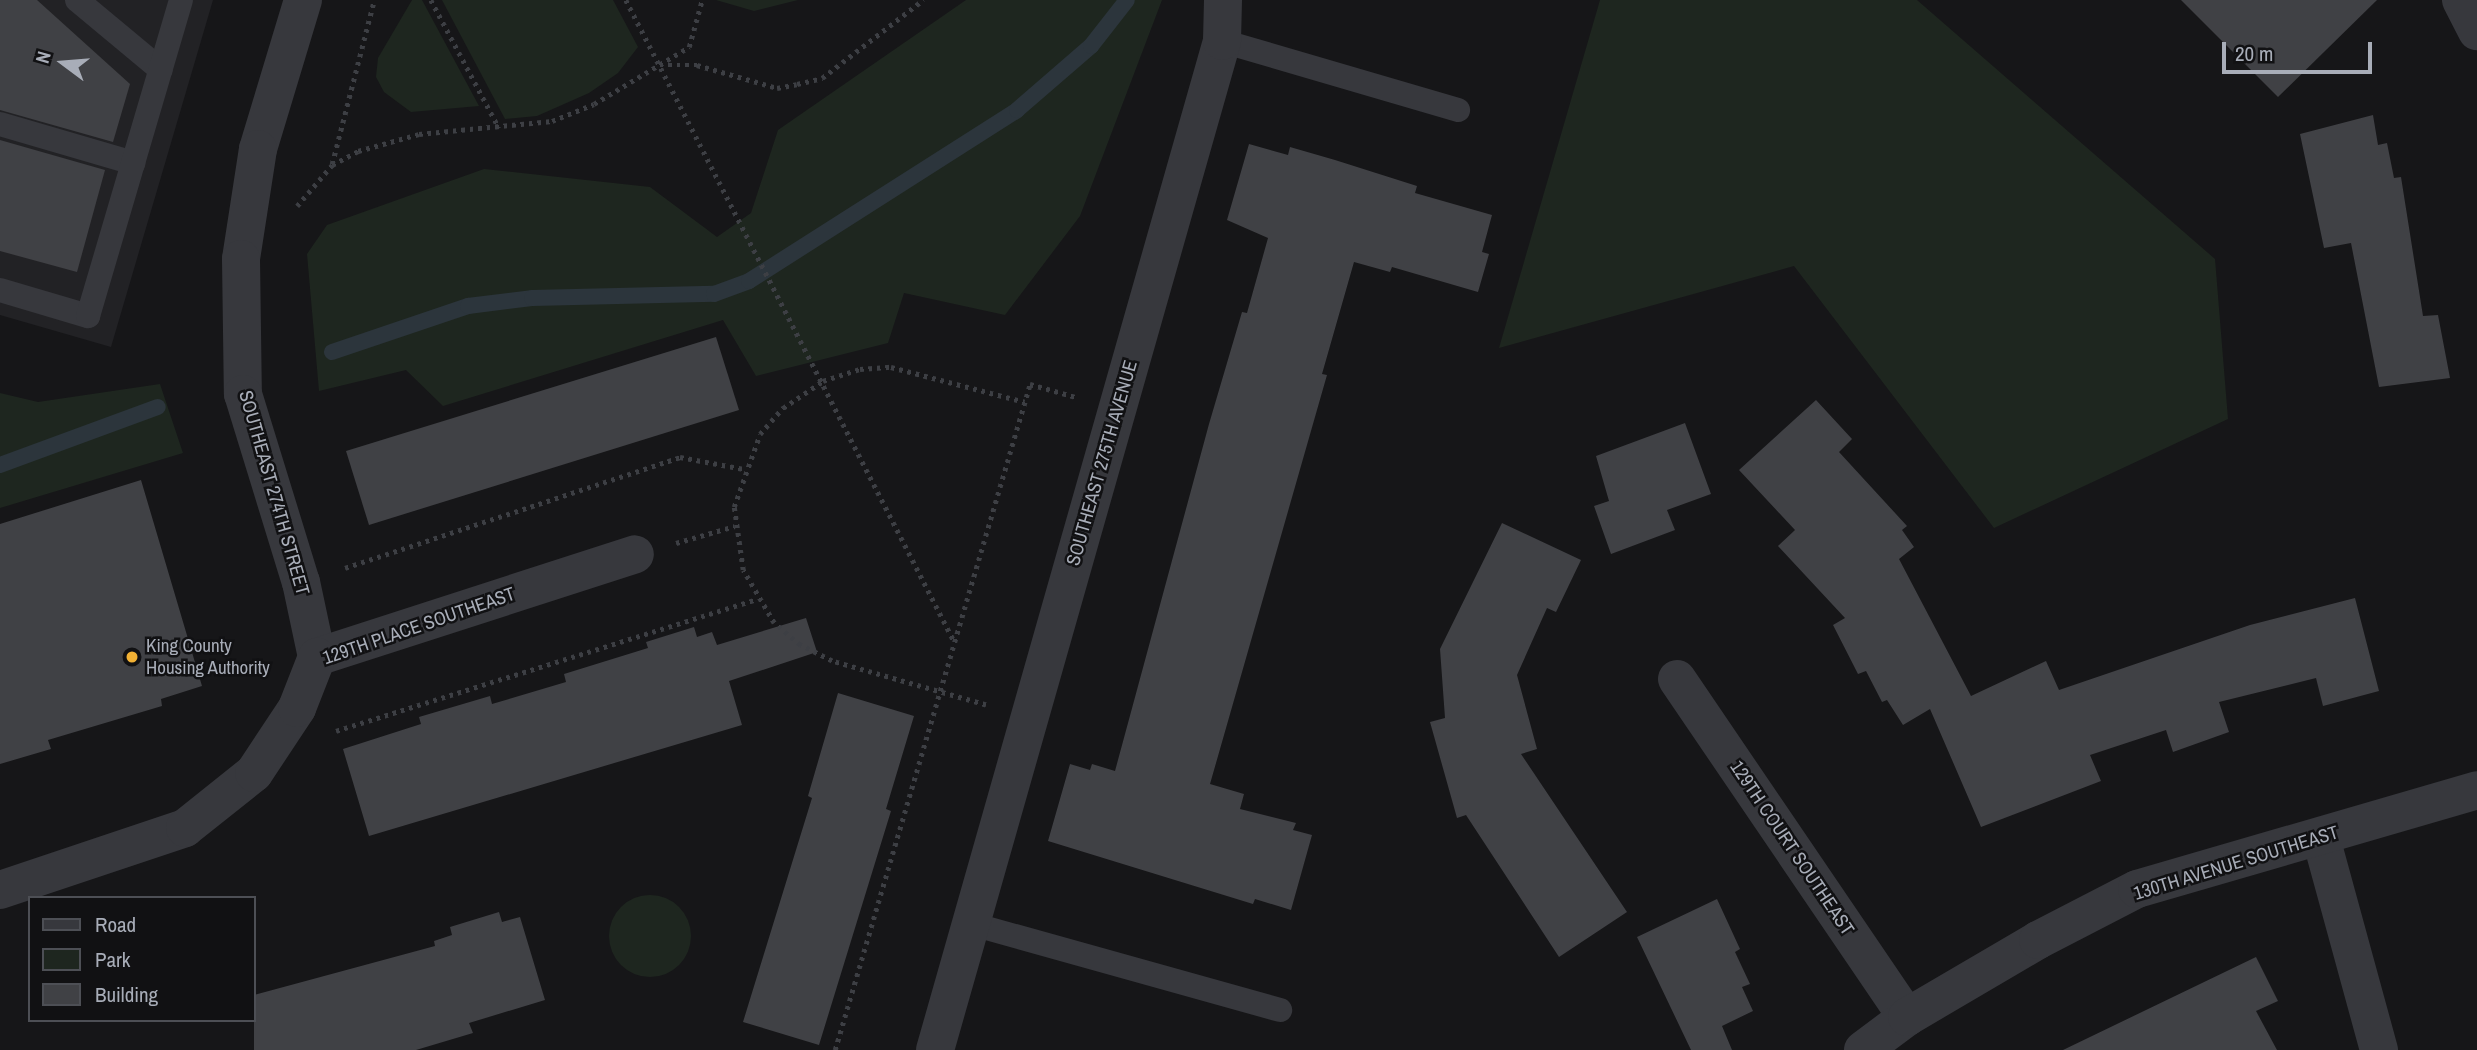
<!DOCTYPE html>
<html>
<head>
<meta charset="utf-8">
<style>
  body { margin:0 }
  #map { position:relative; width:2477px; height:1050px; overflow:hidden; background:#161618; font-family:"Archivo Narrow",sans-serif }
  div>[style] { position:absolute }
  .built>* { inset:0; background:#222225 }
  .green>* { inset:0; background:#1e261f }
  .round { border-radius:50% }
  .stream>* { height:16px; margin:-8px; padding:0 8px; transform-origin:8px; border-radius:8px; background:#2c353c }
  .building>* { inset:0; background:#404145 }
  .path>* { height:4.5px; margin-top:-2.25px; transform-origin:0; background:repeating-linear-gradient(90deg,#3d3f44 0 3.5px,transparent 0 8.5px) }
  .service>* { height:24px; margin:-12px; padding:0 12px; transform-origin:12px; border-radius:12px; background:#37383d }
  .minor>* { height:38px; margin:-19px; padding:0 19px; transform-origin:19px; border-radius:19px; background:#37383d }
  .dots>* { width:19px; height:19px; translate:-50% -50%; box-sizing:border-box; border:4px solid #111113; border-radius:50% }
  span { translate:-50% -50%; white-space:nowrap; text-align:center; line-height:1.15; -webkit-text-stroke:5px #111113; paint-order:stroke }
  .street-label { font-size:19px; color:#a8adb8 }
  .poi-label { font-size:19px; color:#a8adb8 }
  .left { translate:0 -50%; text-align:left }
  .legend { position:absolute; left:28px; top:896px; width:228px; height:126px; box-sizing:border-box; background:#111113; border:2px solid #4d4f55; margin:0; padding:9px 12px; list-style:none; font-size:21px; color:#a8adb8 }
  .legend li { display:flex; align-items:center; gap:14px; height:35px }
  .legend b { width:35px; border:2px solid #4d4f55 }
  .north { position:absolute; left:28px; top:28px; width:70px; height:70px; -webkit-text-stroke:5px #111113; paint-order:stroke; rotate:286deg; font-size:19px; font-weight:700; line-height:28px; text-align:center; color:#a8adb8 }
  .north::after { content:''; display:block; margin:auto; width:24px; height:32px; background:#a8adb8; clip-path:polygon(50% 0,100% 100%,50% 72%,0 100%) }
  .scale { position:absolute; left:2222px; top:42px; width:150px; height:32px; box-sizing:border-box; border:4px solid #a8adb8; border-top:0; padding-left:9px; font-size:21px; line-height:24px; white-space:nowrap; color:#a8adb8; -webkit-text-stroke:5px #111113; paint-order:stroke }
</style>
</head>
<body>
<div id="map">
  <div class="built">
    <div style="clip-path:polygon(0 0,213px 0,111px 347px,0 315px)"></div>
  </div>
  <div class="green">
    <div style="clip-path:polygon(412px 0,422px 0,479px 106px,411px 112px,384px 92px,376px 77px,378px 58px)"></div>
    <div style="clip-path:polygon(442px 0,613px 0,638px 47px,618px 73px,589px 93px,537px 116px,505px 119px)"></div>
    <div style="clip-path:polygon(716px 0,798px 0,754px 11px)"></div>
    <div style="clip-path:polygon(966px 0,1162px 0,1080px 216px,1005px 315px,904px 293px,888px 343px,756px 376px,723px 320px,443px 406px,406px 370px,319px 391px,307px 254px,327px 225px,484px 169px,650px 187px,717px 237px,751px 213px,778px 130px)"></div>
    <div style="clip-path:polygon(1600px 0,1917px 0,2215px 259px,2228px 419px,1994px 528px,1794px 266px,1499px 348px)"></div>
    <div style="clip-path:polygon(160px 384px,183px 453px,0 508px,0 393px,38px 402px)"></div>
    <div class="round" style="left:609px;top:895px;width:82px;height:82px"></div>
  </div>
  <div class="stream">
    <div style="left:332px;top:352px;width:144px;rotate:-18.7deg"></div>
    <div style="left:468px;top:306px;width:64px;rotate:-7.1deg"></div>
    <div style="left:532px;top:298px;width:182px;rotate:-1.3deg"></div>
    <div style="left:714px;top:294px;width:37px;rotate:-20deg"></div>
    <div style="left:749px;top:281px;width:318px;rotate:-32.5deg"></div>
    <div style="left:1017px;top:110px;width:98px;rotate:-40.9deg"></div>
    <div style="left:1091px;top:46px;width:58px;rotate:-52deg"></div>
    <div style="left:0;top:465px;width:168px;rotate:-20.2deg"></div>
  </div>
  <div class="building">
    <div style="clip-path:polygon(0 0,37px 0,130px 84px,113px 142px,0 110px)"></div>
    <div style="clip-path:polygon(2181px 0,2377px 0,2278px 97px)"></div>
    <div style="clip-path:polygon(2373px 115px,2378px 145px,2387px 143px,2394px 178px,2401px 177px,2423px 316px,2438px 315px,2450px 378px,2379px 387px,2351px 243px,2324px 248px,2300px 134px)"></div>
    <div style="clip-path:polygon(0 140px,105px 170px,77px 272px,0 251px)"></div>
    <div style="clip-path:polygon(1249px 144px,1288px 155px,1290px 147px,1335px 160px,1417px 186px,1415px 193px,1492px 215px,1482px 252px,1489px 254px,1478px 292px,1392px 267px,1390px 272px,1354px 262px,1322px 374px,1327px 375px,1210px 784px,1244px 794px,1240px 809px,1296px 823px,1293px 830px,1312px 835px,1291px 910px,1255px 899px,1253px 904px,1048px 841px,1070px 764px,1090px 770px,1092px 764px,1115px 771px,1209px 424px,1242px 312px,1247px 313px,1268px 238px,1227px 220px)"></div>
    <div style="clip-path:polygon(716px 337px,739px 410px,369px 525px,346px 451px)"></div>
    <div style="clip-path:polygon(1816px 400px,1852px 439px,1839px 452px,1907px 526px,1902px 530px,1914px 547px,1899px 559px,1971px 696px,2046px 661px,2059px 690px,2250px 625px,2355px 598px,2379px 691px,2323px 706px,2316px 678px,2219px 702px,2229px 732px,2173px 752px,2166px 730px,2090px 755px,2101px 781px,1981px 827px,1930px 709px,1903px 725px,1887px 700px,1882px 702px,1866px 671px,1858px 674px,1833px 625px,1845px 618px,1778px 546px,1795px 530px,1739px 470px)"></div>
    <div style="clip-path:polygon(1685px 423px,1711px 494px,1667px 510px,1675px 530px,1611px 554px,1594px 506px,1609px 501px,1596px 456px)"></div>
    <div style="clip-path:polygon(141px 480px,202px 686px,161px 699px,162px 706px,48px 740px,51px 749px,0 764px,0 524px)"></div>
    <div style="clip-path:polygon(1502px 523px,1581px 560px,1556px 612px,1547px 608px,1517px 675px,1537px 749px,1521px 754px,1627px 912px,1559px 957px,1466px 815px,1457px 818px,1430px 722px,1445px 718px,1440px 649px)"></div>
    <div style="clip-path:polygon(806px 618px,817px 652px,729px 681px,742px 725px,369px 836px,343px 749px,421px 724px,419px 717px,490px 696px,492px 704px,566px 682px,564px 674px,648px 648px,646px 642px,694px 627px,697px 637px,712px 632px,717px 645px)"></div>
    <div style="clip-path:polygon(838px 693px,914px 716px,886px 809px,891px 811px,819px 1045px,743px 1022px,812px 798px,808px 796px)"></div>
    <div style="clip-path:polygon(1717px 899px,1740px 949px,1735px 952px,1750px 984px,1742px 987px,1753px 1011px,1722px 1026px,1732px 1050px,1691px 1050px,1637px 937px)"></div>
    <div style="clip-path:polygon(499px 912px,502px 922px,520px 917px,545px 1000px,469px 1023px,473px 1033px,416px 1050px,254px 1050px,254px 995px,435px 946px,434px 941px,452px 935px,450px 927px)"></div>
    <div style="clip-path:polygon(2256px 957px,2278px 1001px,2256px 1011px,2277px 1050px,2063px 1050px)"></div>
  </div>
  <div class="path">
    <div style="left:431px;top:0;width:145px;rotate:62deg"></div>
    <div style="left:626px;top:0;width:720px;rotate:62.9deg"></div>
    <div style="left:660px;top:65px;width:37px"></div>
    <div style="left:697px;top:65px;width:83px;rotate:16deg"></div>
    <div style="left:777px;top:88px;width:20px;rotate:-11deg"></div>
    <div style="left:797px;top:84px;width:26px;rotate:-13deg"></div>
    <div style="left:822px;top:78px;width:128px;rotate:-37.7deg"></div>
    <div style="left:332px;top:164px;width:169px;rotate:-75.6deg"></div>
    <div style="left:297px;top:206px;width:54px;rotate:-49.5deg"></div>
    <div style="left:332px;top:165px;width:30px;rotate:-28deg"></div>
    <div style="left:358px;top:151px;width:63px;rotate:-15.6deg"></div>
    <div style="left:419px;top:134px;width:134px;rotate:-5.6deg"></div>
    <div style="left:552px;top:121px;width:45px;rotate:-22deg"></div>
    <div style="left:594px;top:104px;width:111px;rotate:-31deg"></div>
    <div style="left:689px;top:47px;width:49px;rotate:-74.5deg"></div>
    <div style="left:676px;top:543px;width:61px;rotate:-16.1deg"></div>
    <div style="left:345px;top:568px;width:353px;rotate:-18.3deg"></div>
    <div style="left:680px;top:457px;width:65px;rotate:10.6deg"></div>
    <div style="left:986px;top:705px;width:160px;rotate:-164.1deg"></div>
    <div style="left:832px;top:661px;width:36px;rotate:-153deg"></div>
    <div style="left:800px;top:645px;width:34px;rotate:-140deg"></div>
    <div style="left:774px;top:623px;width:61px;rotate:-120.3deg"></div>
    <div style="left:743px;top:570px;width:64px;rotate:-98.1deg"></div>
    <div style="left:734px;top:507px;width:77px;rotate:-70.4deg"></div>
    <div style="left:760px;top:434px;width:35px;rotate:-49deg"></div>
    <div style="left:783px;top:408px;width:48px;rotate:-34deg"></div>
    <div style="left:823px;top:381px;width:39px;rotate:-18deg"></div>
    <div style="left:860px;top:369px;width:31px;rotate:-4deg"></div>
    <div style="left:891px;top:367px;width:138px;rotate:14.6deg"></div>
    <div style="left:336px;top:731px;width:441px;rotate:-17.4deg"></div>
    <div style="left:835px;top:1050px;width:694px;rotate:-73.68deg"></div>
    <div style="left:1030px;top:384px;width:48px;rotate:15.8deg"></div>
  </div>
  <div class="service">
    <div style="left:77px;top:0;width:109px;rotate:39.8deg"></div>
    <div style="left:1222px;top:41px;width:246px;rotate:16.3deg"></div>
    <div style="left:0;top:124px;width:139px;rotate:16.3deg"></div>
    <div style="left:0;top:290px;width:92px;rotate:16.5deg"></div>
    <div style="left:88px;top:316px;width:329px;rotate:-73.6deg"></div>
    <div style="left:972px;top:924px;width:320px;rotate:15.6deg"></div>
  </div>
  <div class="minor">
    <div style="left:303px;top:0;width:156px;rotate:106.8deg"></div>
    <div style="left:258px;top:149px;width:111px;rotate:98.8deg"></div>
    <div style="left:241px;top:259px;width:135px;rotate:89.2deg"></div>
    <div style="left:243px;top:394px;width:197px;rotate:72.9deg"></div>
    <div style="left:301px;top:582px;width:77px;rotate:78deg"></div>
    <div style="left:2461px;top:0;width:35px;rotate:63deg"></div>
    <div style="left:317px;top:657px;width:334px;rotate:-17.9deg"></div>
    <div style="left:1677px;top:679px;width:409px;rotate:55.8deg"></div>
    <div style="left:2321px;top:838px;width:220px;rotate:74.7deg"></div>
    <div style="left:0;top:890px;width:195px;rotate:-18.5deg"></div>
    <div style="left:185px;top:828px;width:88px;rotate:-38.6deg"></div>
    <div style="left:254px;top:773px;width:78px;rotate:-56.5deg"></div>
    <div style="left:297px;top:708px;width:55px;rotate:-68.6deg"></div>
    <div style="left:935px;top:1050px;width:1049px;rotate:-74.12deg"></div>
    <div style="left:1222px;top:41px;width:41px;rotate:-88.6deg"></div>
    <div style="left:1863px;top:1050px;width:55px;rotate:-36.9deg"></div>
    <div style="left:1907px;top:1017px;width:152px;rotate:-30.4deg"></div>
    <div style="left:2038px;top:940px;width:111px;rotate:-27.3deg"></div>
    <div style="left:2137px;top:889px;width:354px;rotate:-16.2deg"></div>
  </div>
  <div class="dots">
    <div style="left:132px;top:657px;background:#f2b134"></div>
  </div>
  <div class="street-label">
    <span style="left:1102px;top:463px;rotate:-74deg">SOUTHEAST 275TH AVENUE</span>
    <span style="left:274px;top:493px;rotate:74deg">SOUTHEAST 274TH STREET</span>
    <span style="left:419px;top:626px;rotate:-19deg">129TH PLACE SOUTHEAST</span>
    <span style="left:1792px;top:848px;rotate:56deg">129TH COURT SOUTHEAST</span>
    <span style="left:2236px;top:863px;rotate:-17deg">130TH AVENUE SOUTHEAST</span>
  </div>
  <div class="poi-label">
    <span class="left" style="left:146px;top:657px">King County<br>Housing Authority</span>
  </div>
  <ul class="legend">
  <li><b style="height:9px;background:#37383d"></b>Road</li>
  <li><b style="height:19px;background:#1e261f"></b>Park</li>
  <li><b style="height:19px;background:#404145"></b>Building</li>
  </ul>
  <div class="north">N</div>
  <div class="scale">20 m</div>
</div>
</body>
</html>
